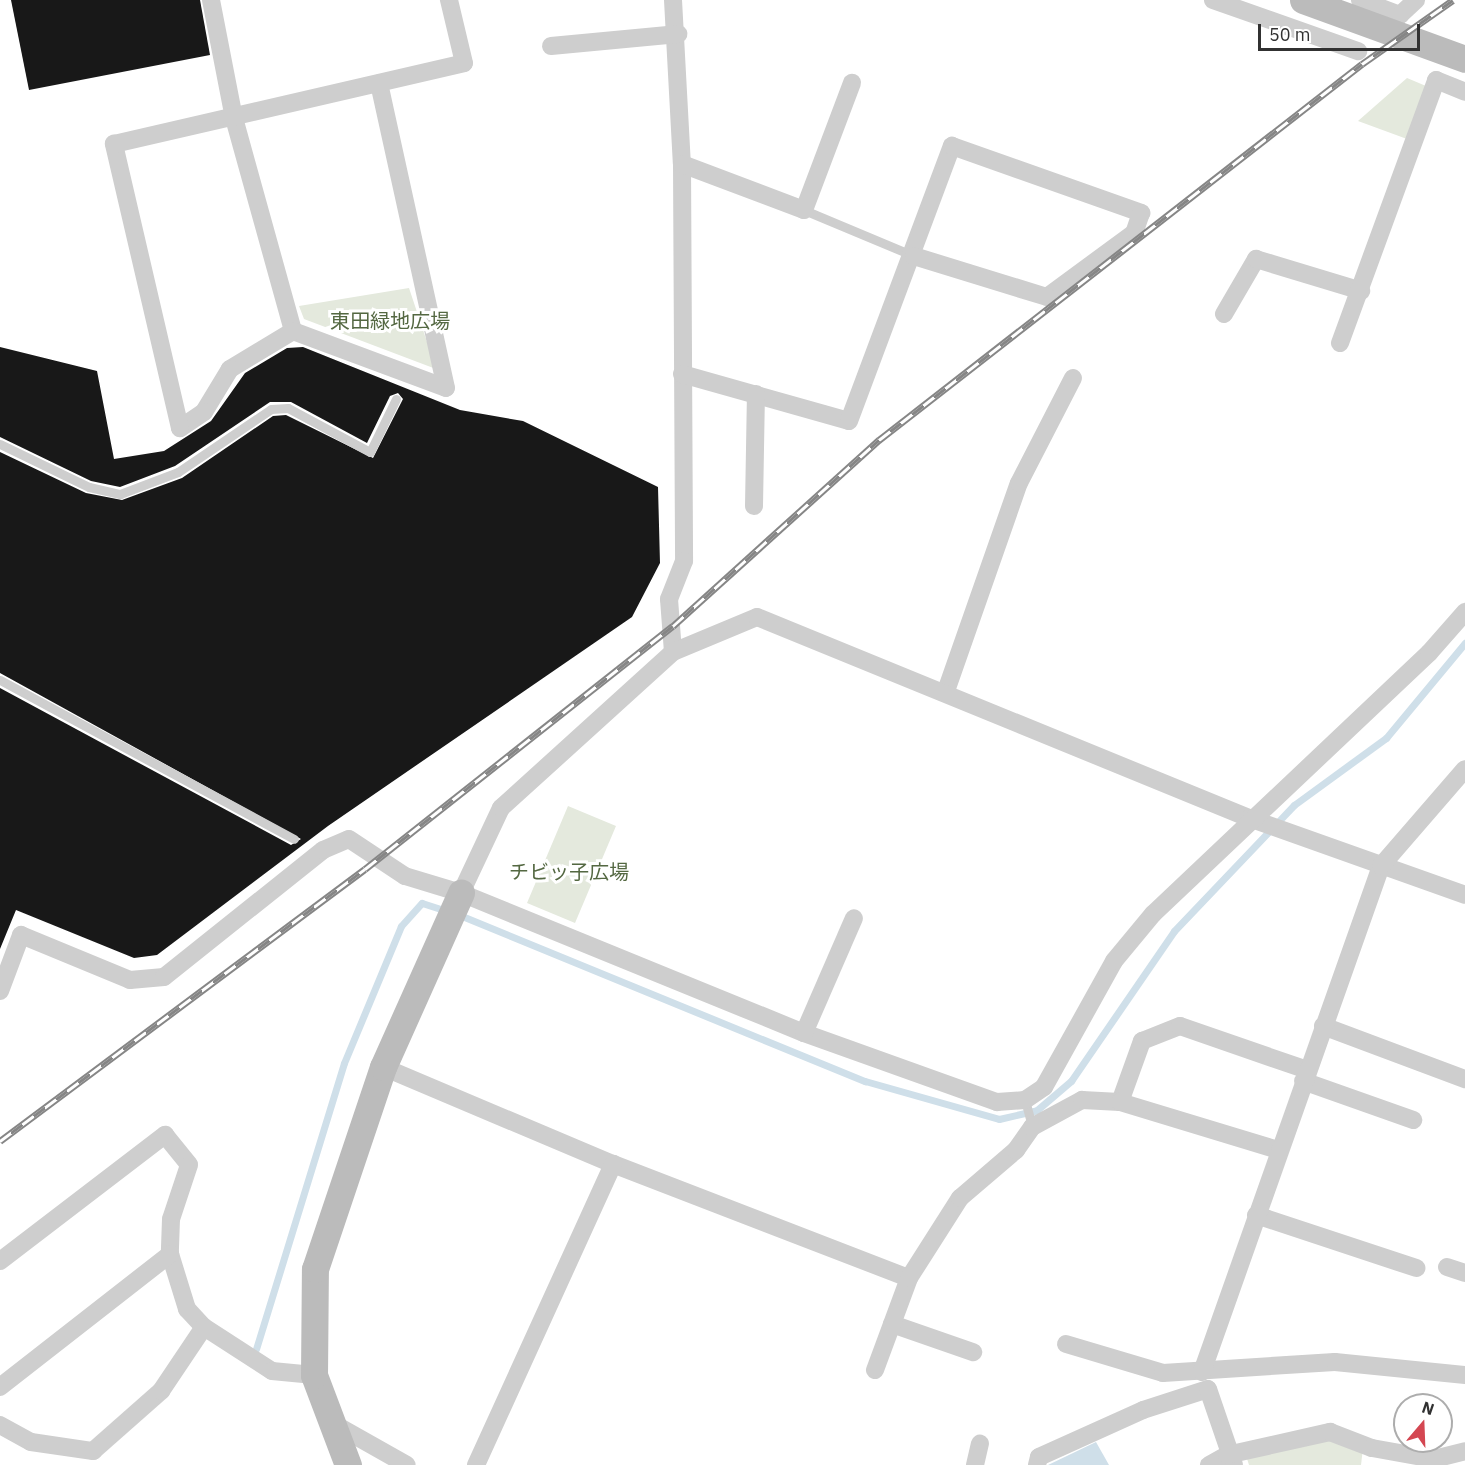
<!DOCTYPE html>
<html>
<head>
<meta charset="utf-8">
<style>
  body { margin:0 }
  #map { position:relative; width:1465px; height:1465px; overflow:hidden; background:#fff; font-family:"IBM Plex Sans","Noto Sans JP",sans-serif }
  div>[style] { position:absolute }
  .green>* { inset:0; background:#e4e9dd }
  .water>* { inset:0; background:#cfdfe9 }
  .stream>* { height:7px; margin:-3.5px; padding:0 3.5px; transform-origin:3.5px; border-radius:3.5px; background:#cfdfe9 }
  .building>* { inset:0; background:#181818 }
  .lane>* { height:9px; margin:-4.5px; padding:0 4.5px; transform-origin:4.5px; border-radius:4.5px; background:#cecece }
  .street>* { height:18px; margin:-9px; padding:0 9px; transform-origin:9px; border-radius:9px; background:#cecece }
  .secondary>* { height:27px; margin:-13.5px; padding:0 13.5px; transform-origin:13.5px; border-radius:13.5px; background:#bbb }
  .rail>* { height:7px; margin-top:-3.5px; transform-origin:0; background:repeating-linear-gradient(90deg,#fff 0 14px,#868686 0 28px); box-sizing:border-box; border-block:2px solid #868686 }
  span { translate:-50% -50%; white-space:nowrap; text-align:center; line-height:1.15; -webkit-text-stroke:6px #fff; paint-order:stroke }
  .park-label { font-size:20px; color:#546842 }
  .north { position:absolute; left:1393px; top:1393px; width:60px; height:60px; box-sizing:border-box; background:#fff; border:2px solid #adadad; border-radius:50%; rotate:19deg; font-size:16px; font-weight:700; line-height:24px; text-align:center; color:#313131 }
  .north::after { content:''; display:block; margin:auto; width:21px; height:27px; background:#d44752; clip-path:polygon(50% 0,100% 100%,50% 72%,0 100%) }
  .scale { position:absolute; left:1258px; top:24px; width:162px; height:27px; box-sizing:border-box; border:3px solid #313131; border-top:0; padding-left:8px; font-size:18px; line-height:21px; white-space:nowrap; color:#313131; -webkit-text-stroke:4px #fff; paint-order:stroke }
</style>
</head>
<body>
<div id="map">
  <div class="green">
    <div style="clip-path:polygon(1407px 78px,1426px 86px,1407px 139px,1358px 121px)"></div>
    <div style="clip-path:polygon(409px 288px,436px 369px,304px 319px,299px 306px)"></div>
    <div style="clip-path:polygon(568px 806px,616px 826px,575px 923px,527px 903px)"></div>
    <div style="clip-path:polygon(1336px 1438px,1363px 1448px,1361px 1465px,1249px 1465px,1245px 1452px)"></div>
  </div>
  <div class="water">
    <div style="clip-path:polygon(1096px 1442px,1109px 1465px,1048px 1465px)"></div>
  </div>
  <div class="stream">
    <div style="left:457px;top:914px;width:441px;rotate:22.3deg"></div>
    <div style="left:865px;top:1081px;width:139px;rotate:15.8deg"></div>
    <div style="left:999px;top:1119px;width:39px;rotate:-13deg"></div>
    <div style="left:1037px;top:1110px;width:45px;rotate:-40.5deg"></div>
    <div style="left:1071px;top:1081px;width:182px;rotate:-55.5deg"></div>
    <div style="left:1174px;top:931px;width:174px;rotate:-46.4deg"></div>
    <div style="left:1294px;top:805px;width:114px;rotate:-36.1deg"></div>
    <div style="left:1386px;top:738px;width:124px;rotate:-50.3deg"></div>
    <div style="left:256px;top:1349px;width:299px;rotate:-72.9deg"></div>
    <div style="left:344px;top:1063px;width:148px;rotate:-67.4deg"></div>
    <div style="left:401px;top:926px;width:31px;rotate:-48deg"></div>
    <div style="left:422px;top:903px;width:26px;rotate:18deg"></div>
  </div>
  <div class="building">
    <div style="clip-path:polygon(11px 0,200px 0,210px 55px,29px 90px)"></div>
    <div style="clip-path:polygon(0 347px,97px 371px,114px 459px,164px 451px,211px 421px,245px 373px,287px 348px,303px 347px,460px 410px,523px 421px,658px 487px,660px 563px,632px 617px,328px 826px,157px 955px,134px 958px,16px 910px,0 949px,0 688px,291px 845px,301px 839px,0 673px,0 452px,86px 493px,122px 500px,182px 478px,273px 416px,286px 415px,373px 458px,403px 399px,398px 393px,390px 396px,367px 443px,291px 402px,270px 402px,175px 466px,120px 487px,91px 481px,0 437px)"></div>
  </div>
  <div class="lane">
    <div style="left:804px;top:210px;width:119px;rotate:22.7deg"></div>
    <div style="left:0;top:444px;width:99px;rotate:25.8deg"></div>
    <div style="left:89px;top:487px;width:32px;rotate:13deg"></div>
    <div style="left:120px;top:494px;width:62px;rotate:-20.8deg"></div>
    <div style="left:178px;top:472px;width:112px;rotate:-34.1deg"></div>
    <div style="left:271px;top:409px;width:17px;rotate:-3deg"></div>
    <div style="left:288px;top:408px;width:93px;rotate:28.2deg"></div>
    <div style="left:370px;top:452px;width:59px;rotate:-63.9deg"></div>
    <div style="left:0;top:680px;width:334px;rotate:28.4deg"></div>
    <div style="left:1025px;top:1100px;width:28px;rotate:75deg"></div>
  </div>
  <div class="street">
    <div style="left:211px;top:0;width:120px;rotate:79deg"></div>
    <div style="left:234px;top:118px;width:221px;rotate:74.5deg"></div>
    <div style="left:293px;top:331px;width:163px;rotate:20.4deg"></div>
    <div style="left:446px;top:388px;width:312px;rotate:-102.4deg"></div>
    <div style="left:673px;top:0;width:164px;rotate:86.9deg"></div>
    <div style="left:682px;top:164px;width:397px;rotate:89.7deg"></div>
    <div style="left:684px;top:561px;width:41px;rotate:111.5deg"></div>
    <div style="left:669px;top:599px;width:53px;rotate:85.7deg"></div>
    <div style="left:1213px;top:0;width:154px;rotate:19.4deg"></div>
    <div style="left:1360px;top:0;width:43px;rotate:20.6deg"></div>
    <div style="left:1400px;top:15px;width:22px;rotate:-43deg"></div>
    <div style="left:551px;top:46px;width:128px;rotate:-5.4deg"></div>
    <div style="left:682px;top:164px;width:130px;rotate:20.7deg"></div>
    <div style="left:804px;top:210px;width:136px;rotate:-69.3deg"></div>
    <div style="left:1224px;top:314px;width:64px;rotate:-59.8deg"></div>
    <div style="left:1256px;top:259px;width:110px;rotate:16.9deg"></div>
    <div style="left:293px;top:331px;width:74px;rotate:148.9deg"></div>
    <div style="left:230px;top:369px;width:50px;rotate:121.2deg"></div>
    <div style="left:204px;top:412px;width:29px;rotate:146deg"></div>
    <div style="left:180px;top:428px;width:292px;rotate:-103.1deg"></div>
    <div style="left:114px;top:144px;width:359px;rotate:-13deg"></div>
    <div style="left:464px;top:63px;width:65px;rotate:-103.4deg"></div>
    <div style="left:1340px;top:343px;width:280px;rotate:-69.9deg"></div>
    <div style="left:1436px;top:80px;width:31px;rotate:22deg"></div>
    <div style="left:682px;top:374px;width:173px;rotate:15.7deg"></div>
    <div style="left:849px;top:421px;width:294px;rotate:-69.5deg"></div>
    <div style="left:952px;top:146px;width:201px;rotate:19.5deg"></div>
    <div style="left:1141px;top:213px;width:21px;rotate:109deg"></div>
    <div style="left:1134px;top:233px;width:108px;rotate:143.7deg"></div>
    <div style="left:1047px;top:297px;width:139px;rotate:-162.9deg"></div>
    <div style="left:754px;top:506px;width:112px;rotate:-89deg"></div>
    <div style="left:946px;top:691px;width:220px;rotate:-70.7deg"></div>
    <div style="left:1019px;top:483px;width:118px;rotate:-62.8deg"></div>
    <div style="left:461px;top:893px;width:94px;rotate:-64.8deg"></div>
    <div style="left:501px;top:808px;width:232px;rotate:-42.2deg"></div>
    <div style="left:673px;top:652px;width:91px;rotate:-22.6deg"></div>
    <div style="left:757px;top:617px;width:531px;rotate:22.22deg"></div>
    <div style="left:1249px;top:818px;width:229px;rotate:19.6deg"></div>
    <div style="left:0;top:991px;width:60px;rotate:-69.4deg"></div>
    <div style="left:21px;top:935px;width:118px;rotate:22.4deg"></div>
    <div style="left:130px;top:980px;width:34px;rotate:-5deg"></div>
    <div style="left:164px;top:977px;width:203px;rotate:-38.6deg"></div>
    <div style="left:323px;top:850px;width:28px;rotate:-23deg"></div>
    <div style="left:349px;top:839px;width:67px;rotate:33.5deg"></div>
    <div style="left:405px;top:876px;width:59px;rotate:16.9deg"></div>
    <div style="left:461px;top:893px;width:370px;rotate:22.2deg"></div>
    <div style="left:804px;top:1033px;width:205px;rotate:19.7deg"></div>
    <div style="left:997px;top:1102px;width:28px;rotate:-4deg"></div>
    <div style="left:1025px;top:1100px;width:23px;rotate:-34deg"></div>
    <div style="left:1044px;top:1087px;width:144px;rotate:-60.9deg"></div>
    <div style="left:1114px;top:961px;width:61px;rotate:-50.3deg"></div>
    <div style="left:1153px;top:914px;width:380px;rotate:-43.4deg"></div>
    <div style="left:1429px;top:653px;width:55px;rotate:-48.7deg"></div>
    <div style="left:1323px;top:1026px;width:152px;rotate:20.5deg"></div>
    <div style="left:804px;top:1033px;width:125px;rotate:-66.5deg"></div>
    <div style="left:383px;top:1067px;width:250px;rotate:22.9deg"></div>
    <div style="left:613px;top:1164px;width:317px;rotate:21.1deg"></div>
    <div style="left:1303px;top:1081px;width:117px;rotate:19.5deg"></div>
    <div style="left:1120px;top:1102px;width:65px;rotate:-70.2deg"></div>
    <div style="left:1142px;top:1041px;width:41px;rotate:-21.5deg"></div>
    <div style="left:1180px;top:1026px;width:134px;rotate:19.1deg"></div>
    <div style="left:1256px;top:1215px;width:169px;rotate:18.3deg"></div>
    <div style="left:0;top:1261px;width:208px;rotate:-37.4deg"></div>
    <div style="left:165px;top:1135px;width:38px;rotate:51deg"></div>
    <div style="left:189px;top:1165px;width:57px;rotate:108.4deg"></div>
    <div style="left:171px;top:1219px;width:35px;rotate:92deg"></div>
    <div style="left:170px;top:1254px;width:58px;rotate:72.8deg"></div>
    <div style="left:187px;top:1309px;width:25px;rotate:47deg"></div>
    <div style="left:204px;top:1327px;width:81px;rotate:32.9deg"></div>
    <div style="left:272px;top:1371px;width:42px;rotate:5.4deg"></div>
    <div style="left:1447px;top:1267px;width:19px;rotate:18deg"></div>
    <div style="left:892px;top:1324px;width:86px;rotate:19.1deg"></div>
    <div style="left:1066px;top:1344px;width:101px;rotate:16.6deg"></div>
    <div style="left:1163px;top:1373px;width:172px;rotate:-3.7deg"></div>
    <div style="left:1335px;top:1362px;width:131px;rotate:5.7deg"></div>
    <div style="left:875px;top:1370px;width:98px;rotate:-69.7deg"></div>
    <div style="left:909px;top:1278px;width:95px;rotate:-57.5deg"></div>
    <div style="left:960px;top:1198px;width:74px;rotate:-40.6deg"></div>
    <div style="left:1016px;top:1150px;width:28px;rotate:-55deg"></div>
    <div style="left:1032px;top:1127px;width:57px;rotate:-28.4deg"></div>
    <div style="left:1082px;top:1100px;width:38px;rotate:3deg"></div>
    <div style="left:1120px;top:1102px;width:165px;rotate:16.9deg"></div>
    <div style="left:1202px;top:1372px;width:537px;rotate:-70.52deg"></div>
    <div style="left:1381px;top:866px;width:128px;rotate:-49.1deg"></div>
    <div style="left:0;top:1387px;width:216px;rotate:-38deg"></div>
    <div style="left:0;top:1425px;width:35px;rotate:29deg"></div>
    <div style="left:31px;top:1442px;width:63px;rotate:8.3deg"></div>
    <div style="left:93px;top:1451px;width:91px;rotate:-41.4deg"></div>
    <div style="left:161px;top:1391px;width:77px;rotate:-56.1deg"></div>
    <div style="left:336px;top:1425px;width:81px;rotate:29.4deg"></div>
    <div style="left:476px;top:1465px;width:331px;rotate:-65.5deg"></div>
    <div style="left:975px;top:1465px;width:22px;rotate:-77deg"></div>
    <div style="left:1037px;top:1465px;width:8px;rotate:-76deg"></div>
    <div style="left:1039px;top:1457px;width:114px;rotate:-24.3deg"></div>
    <div style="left:1143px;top:1410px;width:68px;rotate:-17.9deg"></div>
    <div style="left:1208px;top:1389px;width:80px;rotate:71.1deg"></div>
    <div style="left:1209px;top:1465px;width:21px;rotate:-29deg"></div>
    <div style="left:1227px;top:1455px;width:106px;rotate:-12.6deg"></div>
    <div style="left:1330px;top:1432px;width:45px;rotate:20.9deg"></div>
    <div style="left:1372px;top:1448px;width:63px;rotate:10.1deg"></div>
    <div style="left:1434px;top:1459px;width:32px;rotate:-14deg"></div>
  </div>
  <div class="secondary">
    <div style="left:1303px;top:0;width:172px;rotate:20deg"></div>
    <div style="left:348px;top:1465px;width:96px;rotate:-110.7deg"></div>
    <div style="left:314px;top:1375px;width:106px;rotate:-89.5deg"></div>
    <div style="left:315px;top:1269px;width:213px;rotate:-71.4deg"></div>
    <div style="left:383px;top:1067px;width:191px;rotate:-65.9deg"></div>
  </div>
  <div class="rail">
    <div style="left:0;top:1141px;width:455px;rotate:-36.7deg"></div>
    <div style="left:365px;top:869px;width:392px;rotate:-38.3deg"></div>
    <div style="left:673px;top:626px;width:278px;rotate:-42.1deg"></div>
    <div style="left:879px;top:440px;width:612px;rotate:-37.9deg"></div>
    <div style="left:1362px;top:64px;width:111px;rotate:-35.1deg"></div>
  </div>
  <div class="park-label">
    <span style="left:390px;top:320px">東田緑地広場</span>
    <span style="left:569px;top:871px">チビッ子広場</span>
  </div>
  <div class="north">N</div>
  <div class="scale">50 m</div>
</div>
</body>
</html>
